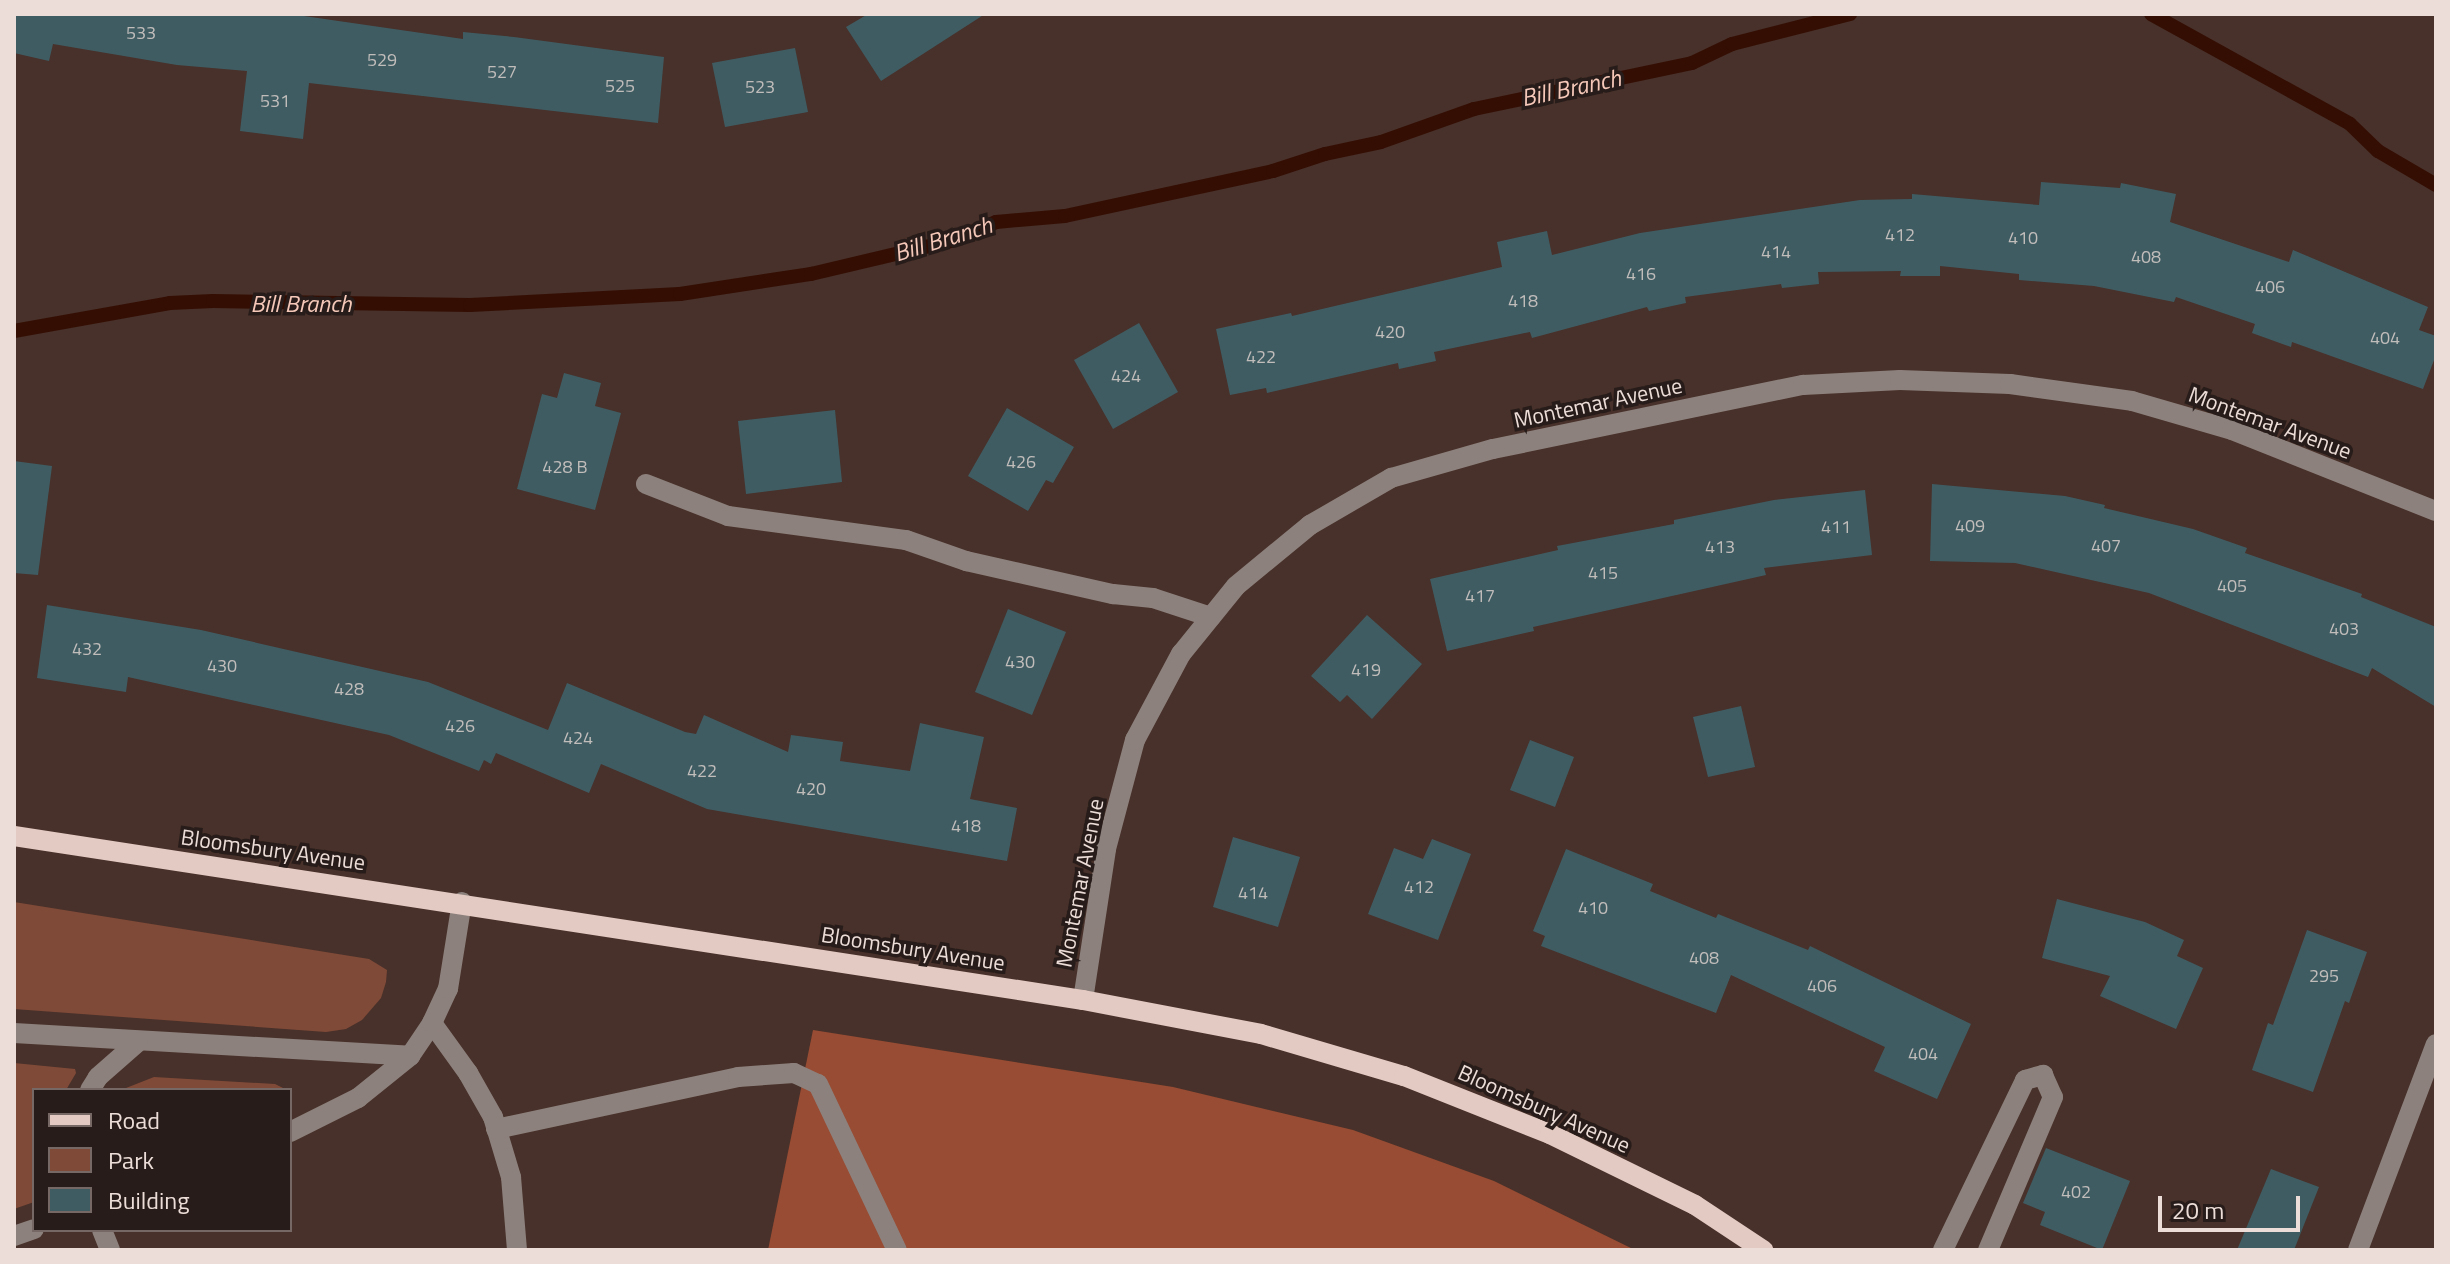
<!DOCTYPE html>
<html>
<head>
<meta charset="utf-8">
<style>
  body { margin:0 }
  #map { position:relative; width:2450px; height:1264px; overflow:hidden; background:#48312a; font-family:"Titillium Web",sans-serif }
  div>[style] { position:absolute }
  .green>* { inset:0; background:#804a38 }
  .forest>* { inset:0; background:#984c33 }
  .stream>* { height:14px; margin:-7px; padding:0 7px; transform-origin:7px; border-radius:7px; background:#340e03 }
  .building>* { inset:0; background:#3f5c63 }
  .minor>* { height:20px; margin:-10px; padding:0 10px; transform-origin:10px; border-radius:10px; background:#8d817d }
  .major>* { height:20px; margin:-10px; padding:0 10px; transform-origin:10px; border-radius:10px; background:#e3cac2 }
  span { translate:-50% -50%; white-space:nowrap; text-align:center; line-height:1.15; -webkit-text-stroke:7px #271c19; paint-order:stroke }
  .number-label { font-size:18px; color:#c1bdbb }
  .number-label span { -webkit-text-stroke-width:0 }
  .street-label { font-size:22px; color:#ecddd8 }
  .water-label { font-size:24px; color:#f5c8b9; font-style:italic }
  .frame { position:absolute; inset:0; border:16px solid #ecddd8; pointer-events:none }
  .legend { position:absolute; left:32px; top:1088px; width:260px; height:144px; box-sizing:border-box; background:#271c19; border:2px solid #766965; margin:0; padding:10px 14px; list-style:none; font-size:24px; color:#ecddd8 }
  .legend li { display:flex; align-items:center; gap:16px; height:40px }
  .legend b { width:40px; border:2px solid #766965 }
  .scale { position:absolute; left:2158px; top:1196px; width:142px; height:36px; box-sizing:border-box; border:4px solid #ecddd8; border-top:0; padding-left:10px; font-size:24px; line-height:28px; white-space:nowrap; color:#ecddd8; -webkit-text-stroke:6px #271c19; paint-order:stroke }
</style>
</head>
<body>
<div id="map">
  <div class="green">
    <div style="clip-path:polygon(14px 902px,369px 959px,387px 970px,386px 982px,381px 998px,362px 1020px,346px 1029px,326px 1032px,14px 1009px)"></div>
    <div style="clip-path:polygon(14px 1063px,75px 1069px,76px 1073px,66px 1090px,34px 1090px,34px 1202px,14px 1209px)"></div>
    <div style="clip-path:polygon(154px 1077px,275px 1084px,287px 1090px,121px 1090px)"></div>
  </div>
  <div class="forest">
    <div style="clip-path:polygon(813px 1030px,1173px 1087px,1353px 1130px,1494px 1181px,1635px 1250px,768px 1250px)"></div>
  </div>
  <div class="stream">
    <div style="left:2151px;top:14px;width:227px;rotate:28.9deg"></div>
    <div style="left:2350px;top:124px;width:39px;rotate:44deg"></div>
    <div style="left:2378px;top:151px;width:67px;rotate:30.4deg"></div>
    <div style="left:14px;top:331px;width:158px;rotate:-10.2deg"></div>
    <div style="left:170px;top:303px;width:43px;rotate:-2.7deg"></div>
    <div style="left:213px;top:301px;width:257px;rotate:0.9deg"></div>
    <div style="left:470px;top:305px;width:210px;rotate:-3deg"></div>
    <div style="left:680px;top:294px;width:133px;rotate:-8.7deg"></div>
    <div style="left:811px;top:274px;width:144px;rotate:-13.3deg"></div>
    <div style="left:951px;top:241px;width:49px;rotate:-22.9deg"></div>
    <div style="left:996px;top:222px;width:69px;rotate:-5deg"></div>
    <div style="left:1065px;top:216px;width:213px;rotate:-12.2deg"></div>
    <div style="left:1273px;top:171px;width:55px;rotate:-18.1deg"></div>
    <div style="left:1325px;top:154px;width:57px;rotate:-12.1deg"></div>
    <div style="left:1381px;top:142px;width:99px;rotate:-19.5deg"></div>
    <div style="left:1474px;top:109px;width:223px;rotate:-11.9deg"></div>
    <div style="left:1692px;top:63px;width:44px;rotate:-25.4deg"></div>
    <div style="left:1732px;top:44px;width:122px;rotate:-14.3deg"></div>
  </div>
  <div class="building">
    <div style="clip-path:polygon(14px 14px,290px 14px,463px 39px,463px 32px,514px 37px,664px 57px,658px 123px,309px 83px,303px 139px,240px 131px,247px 71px,177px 65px,53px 44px,49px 61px,14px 53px)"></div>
    <div style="clip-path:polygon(868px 14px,985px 14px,881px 81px,846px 27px)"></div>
    <div style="clip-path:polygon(795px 48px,808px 112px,725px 127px,712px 63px)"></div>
    <div style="clip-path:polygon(2041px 182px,2120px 188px,2121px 183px,2176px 194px,2170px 222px,2289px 262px,2293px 250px,2428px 307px,2419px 330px,2436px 336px,2436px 355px,2423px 389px,2292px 342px,2291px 347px,2252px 333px,2255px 324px,2176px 297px,2174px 302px,2094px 286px,2019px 280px,2019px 274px,1940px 266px,1940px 276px,1900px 276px,1901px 271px,1818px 272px,1819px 284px,1782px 288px,1781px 284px,1685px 297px,1686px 303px,1649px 311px,1647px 307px,1532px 338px,1530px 332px,1434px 352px,1436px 361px,1399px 369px,1398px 363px,1267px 393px,1266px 388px,1230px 395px,1216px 329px,1291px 313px,1292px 316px,1502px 267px,1497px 242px,1547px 231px,1552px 255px,1640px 233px,1860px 200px,1912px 199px,1912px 194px,2039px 205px)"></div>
    <div style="clip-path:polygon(1139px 323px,1178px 392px,1113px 429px,1074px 360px)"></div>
    <div style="clip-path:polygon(564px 373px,601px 383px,595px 406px,621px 413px,595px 510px,517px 489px,542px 394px,557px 398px)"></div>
    <div style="clip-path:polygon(1007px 408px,1074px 447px,1053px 483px,1046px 480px,1028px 511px,968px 476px)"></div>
    <div style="clip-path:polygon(835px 410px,842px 482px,746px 494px,738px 421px)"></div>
    <div style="clip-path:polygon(14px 461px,52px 466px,38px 575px,14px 573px)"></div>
    <div style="clip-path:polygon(1932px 484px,2065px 496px,2105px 505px,2104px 508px,2193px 529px,2247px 548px,2245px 553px,2362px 594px,2361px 597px,2436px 627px,2436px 707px,2372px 668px,2368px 677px,2149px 593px,2015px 563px,1930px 561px)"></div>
    <div style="clip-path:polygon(1865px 490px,1872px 555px,1764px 568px,1766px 575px,1533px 627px,1534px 631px,1447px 651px,1430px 579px,1558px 550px,1557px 546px,1674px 524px,1674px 520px,1774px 500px)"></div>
    <div style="clip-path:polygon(47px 605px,201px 630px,428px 682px,548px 730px,567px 683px,685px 732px,696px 734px,704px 715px,788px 752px,791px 735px,843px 742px,840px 761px,910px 771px,920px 723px,984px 737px,970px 799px,1017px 808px,1007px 861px,707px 809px,601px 764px,589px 793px,496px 753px,491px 764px,484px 760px,479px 771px,389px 735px,128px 677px,126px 692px,37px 678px)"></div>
    <div style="clip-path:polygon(1008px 609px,1066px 632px,1032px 715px,975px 692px)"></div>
    <div style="clip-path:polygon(1367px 615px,1422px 664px,1372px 719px,1347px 695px,1340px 702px,1311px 676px)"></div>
    <div style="clip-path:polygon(1741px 706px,1755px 767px,1708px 777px,1693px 717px)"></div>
    <div style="clip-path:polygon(1530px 740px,1574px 757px,1555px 807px,1510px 790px)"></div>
    <div style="clip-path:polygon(1233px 837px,1300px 857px,1278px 927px,1213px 907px)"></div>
    <div style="clip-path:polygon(1432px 839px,1471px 854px,1438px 940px,1368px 914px,1394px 848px,1423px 859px)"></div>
    <div style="clip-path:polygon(1566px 849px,1653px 884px,1650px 891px,1716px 918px,1718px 914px,1808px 950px,1810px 946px,1971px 1024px,1937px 1099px,1874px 1071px,1885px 1047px,1731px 975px,1716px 1013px,1541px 946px,1545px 936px,1533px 931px)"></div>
    <div style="clip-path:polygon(2057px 899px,2145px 922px,2184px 940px,2177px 956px,2203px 968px,2176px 1029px,2100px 996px,2110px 976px,2042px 958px)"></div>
    <div style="clip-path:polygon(2307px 930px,2367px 952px,2349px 1003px,2345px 1001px,2313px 1092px,2252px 1070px,2268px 1023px,2273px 1025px)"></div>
    <div style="clip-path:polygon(2046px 1148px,2130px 1181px,2102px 1250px,2040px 1225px,2045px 1212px,2023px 1203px)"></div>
    <div style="clip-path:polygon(2271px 1169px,2319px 1187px,2294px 1250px,2237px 1250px)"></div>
  </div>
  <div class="minor">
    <div style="left:646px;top:484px;width:88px;rotate:21.3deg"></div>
    <div style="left:728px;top:516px;width:180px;rotate:7.7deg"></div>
    <div style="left:906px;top:540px;width:64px;rotate:19.3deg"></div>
    <div style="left:966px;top:561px;width:151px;rotate:12.7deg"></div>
    <div style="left:1113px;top:594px;width:40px;rotate:5.7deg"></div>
    <div style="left:1153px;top:598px;width:61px;rotate:18.1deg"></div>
    <div style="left:1083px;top:1000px;width:153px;rotate:-81.3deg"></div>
    <div style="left:1106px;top:849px;width:113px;rotate:-75.1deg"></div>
    <div style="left:1135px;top:740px;width:98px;rotate:-61.9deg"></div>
    <div style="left:1181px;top:654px;width:87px;rotate:-51deg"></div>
    <div style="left:1236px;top:586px;width:96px;rotate:-39.5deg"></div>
    <div style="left:1310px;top:525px;width:94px;rotate:-30.1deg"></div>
    <div style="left:1391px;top:478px;width:106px;rotate:-15.9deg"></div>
    <div style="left:1493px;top:449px;width:317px;rotate:-11.7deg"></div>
    <div style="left:1803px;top:385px;width:97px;rotate:-3deg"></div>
    <div style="left:1900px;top:380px;width:110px;rotate:2.1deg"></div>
    <div style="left:2010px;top:384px;width:123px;rotate:7.9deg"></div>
    <div style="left:2132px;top:401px;width:104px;rotate:16.2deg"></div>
    <div style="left:2232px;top:430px;width:219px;rotate:21.7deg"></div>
    <div style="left:432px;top:1023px;width:62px;rotate:54.2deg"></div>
    <div style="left:468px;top:1073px;width:51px;rotate:60.4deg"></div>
    <div style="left:493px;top:1117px;width:63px;rotate:73.3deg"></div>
    <div style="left:511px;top:1177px;width:73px;rotate:85.3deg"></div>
    <div style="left:14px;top:1033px;width:397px;rotate:3.3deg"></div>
    <div style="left:90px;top:1090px;width:15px;rotate:-58deg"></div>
    <div style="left:98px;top:1077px;width:53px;rotate:-41.2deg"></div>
    <div style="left:496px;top:1129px;width:248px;rotate:-12.1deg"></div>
    <div style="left:738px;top:1077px;width:56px;rotate:-4.1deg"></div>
    <div style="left:794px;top:1073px;width:26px;rotate:25deg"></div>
    <div style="left:818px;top:1084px;width:184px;rotate:64.6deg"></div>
    <div style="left:290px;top:1132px;width:76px;rotate:-26.6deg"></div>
    <div style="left:358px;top:1098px;width:67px;rotate:-38.9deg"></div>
    <div style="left:410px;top:1056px;width:40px;rotate:-56deg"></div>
    <div style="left:432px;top:1023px;width:38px;rotate:-65deg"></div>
    <div style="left:448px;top:989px;width:88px;rotate:-80.9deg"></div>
    <div style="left:102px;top:1230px;width:22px;rotate:68deg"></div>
    <div style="left:14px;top:1236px;width:21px;rotate:-19deg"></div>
    <div style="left:1943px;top:1250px;width:189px;rotate:-64.2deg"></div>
    <div style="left:2025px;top:1080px;width:19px;rotate:-16deg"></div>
    <div style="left:2043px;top:1075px;width:24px;rotate:66deg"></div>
    <div style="left:2053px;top:1097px;width:166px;rotate:113deg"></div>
    <div style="left:2358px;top:1250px;width:220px;rotate:-69.3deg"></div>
  </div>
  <div class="major">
    <div style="left:14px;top:836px;width:1082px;rotate:8.72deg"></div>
    <div style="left:1083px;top:1000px;width:181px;rotate:10.8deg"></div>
    <div style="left:1261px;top:1034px;width:149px;rotate:16.4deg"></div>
    <div style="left:1404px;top:1076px;width:157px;rotate:21.7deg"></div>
    <div style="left:1550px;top:1134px;width:161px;rotate:26.1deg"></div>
    <div style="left:1695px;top:1205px;width:82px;rotate:33.5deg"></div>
  </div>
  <div class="number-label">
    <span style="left:141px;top:33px">533</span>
    <span style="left:382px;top:60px">529</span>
    <span style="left:502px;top:72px">527</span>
    <span style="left:620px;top:86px">525</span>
    <span style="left:760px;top:87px">523</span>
    <span style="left:275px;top:101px">531</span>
    <span style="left:1900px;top:235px">412</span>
    <span style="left:2023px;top:238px">410</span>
    <span style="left:1776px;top:252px">414</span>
    <span style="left:2146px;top:257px">408</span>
    <span style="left:1641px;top:274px">416</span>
    <span style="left:2270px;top:287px">406</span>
    <span style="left:1523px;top:301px">418</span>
    <span style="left:1390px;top:332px">420</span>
    <span style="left:2385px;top:338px">404</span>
    <span style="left:1261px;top:357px">422</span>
    <span style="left:1126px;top:376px">424</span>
    <span style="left:1021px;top:462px">426</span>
    <span style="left:565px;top:467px">428 B</span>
    <span style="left:1970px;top:526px">409</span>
    <span style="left:1836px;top:527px">411</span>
    <span style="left:2106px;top:546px">407</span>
    <span style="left:1720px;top:547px">413</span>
    <span style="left:1603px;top:573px">415</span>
    <span style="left:2232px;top:586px">405</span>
    <span style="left:1480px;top:596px">417</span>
    <span style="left:2344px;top:629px">403</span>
    <span style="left:87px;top:649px">432</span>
    <span style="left:1020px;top:662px">430</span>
    <span style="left:222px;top:666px">430</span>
    <span style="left:1366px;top:670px">419</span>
    <span style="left:349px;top:689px">428</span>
    <span style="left:460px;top:726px">426</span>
    <span style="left:578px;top:738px">424</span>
    <span style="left:702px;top:771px">422</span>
    <span style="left:811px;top:789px">420</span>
    <span style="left:966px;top:826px">418</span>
    <span style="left:1419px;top:887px">412</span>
    <span style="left:1253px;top:893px">414</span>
    <span style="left:1593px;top:908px">410</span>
    <span style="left:1704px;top:958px">408</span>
    <span style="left:2324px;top:976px">295</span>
    <span style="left:1822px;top:986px">406</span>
    <span style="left:1923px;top:1054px">404</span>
    <span style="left:2076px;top:1192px">402</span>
  </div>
  <div class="street-label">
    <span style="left:1598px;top:403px;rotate:-12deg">Montemar Avenue</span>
    <span style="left:2270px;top:423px;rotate:20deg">Montemar Avenue</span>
    <span style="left:273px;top:850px;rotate:8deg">Bloomsbury Avenue</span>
    <span style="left:1080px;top:883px;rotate:-79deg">Montemar Avenue</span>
    <span style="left:913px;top:949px;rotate:9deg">Bloomsbury Avenue</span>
    <span style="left:1544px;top:1109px;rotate:24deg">Bloomsbury Avenue</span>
  </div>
  <div class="water-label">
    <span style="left:1571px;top:88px;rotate:-12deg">Bill Branch</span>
    <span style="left:943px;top:239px;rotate:-17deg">Bill Branch</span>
    <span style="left:301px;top:304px">Bill Branch</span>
  </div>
  <div class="frame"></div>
  <ul class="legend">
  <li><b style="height:10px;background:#e3cac2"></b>Road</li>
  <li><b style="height:22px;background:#804a38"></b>Park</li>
  <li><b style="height:22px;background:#3f5c63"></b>Building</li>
  </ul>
  <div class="scale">20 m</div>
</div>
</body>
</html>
